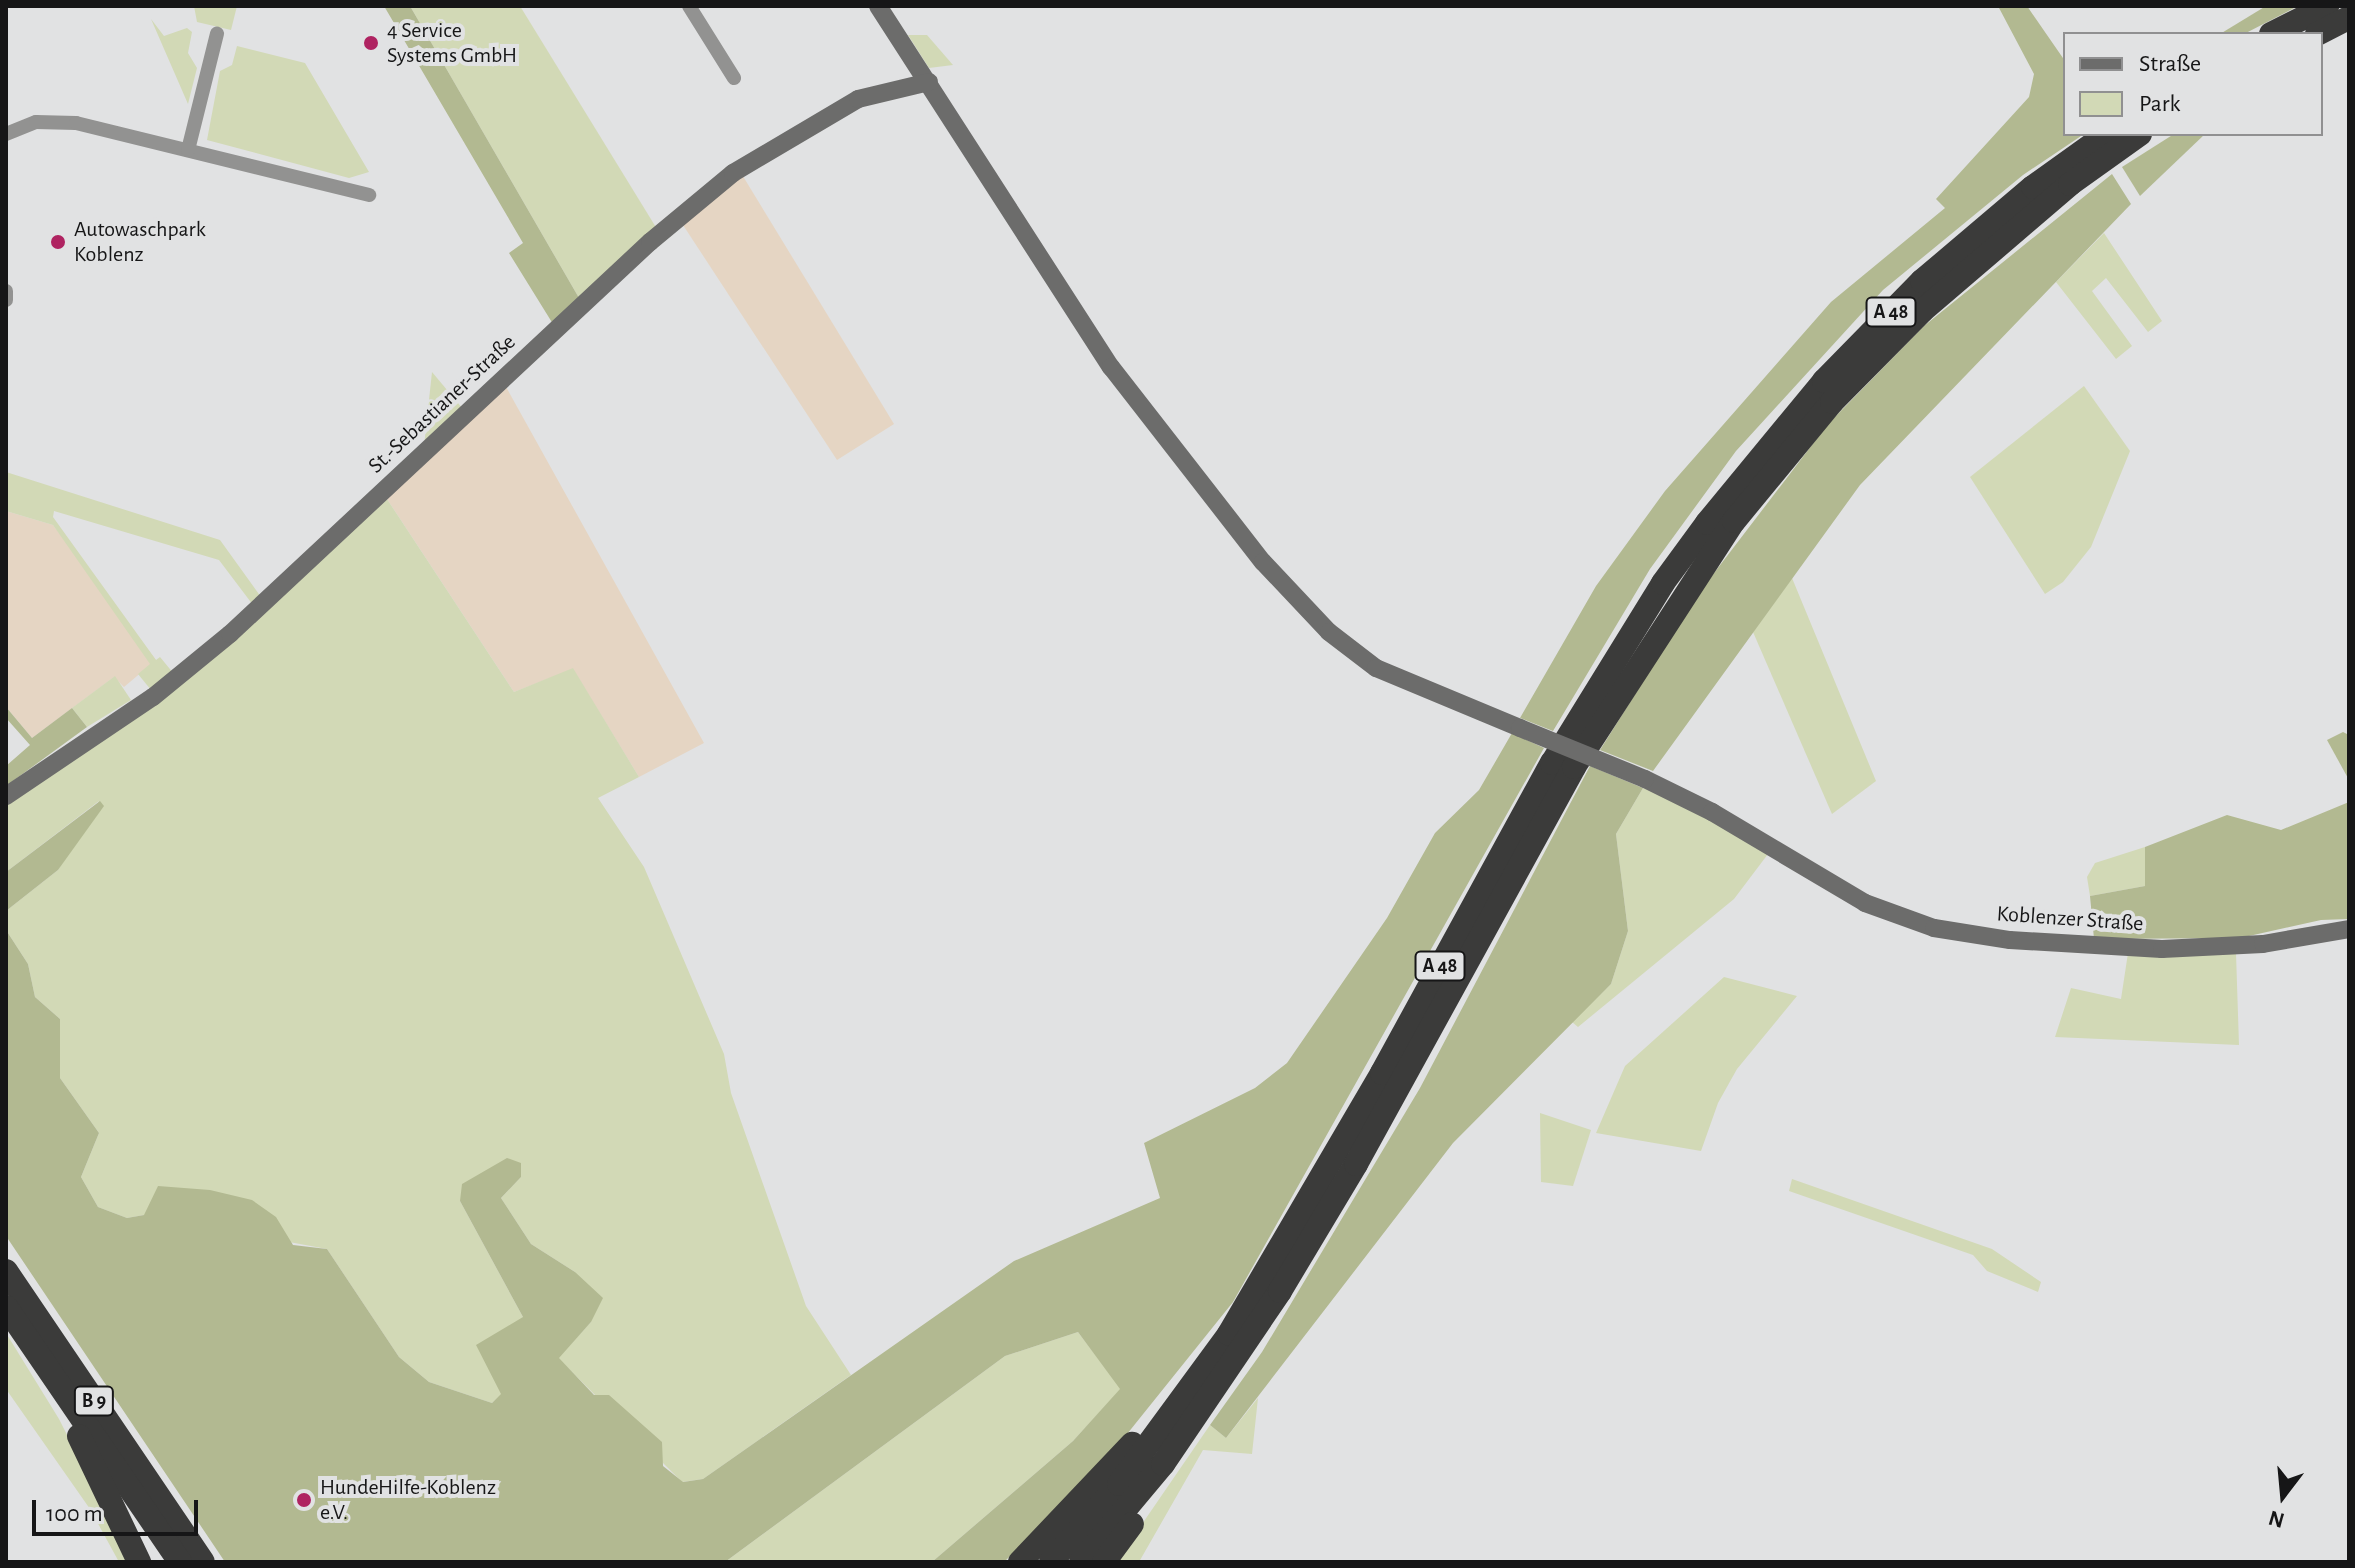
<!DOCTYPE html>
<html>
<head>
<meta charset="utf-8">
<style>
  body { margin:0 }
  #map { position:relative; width:2355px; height:1568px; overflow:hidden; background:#e1e2e3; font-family:"Alegreya Sans",sans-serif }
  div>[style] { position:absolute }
  .industrial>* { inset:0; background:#e5d5c3 }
  .green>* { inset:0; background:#d2d9b6 }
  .forest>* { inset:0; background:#b2b991 }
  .street>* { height:14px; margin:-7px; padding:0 7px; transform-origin:7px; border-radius:7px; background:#929291 }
  .secondary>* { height:18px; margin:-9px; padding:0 9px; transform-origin:9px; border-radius:9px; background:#6c6c6b }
  .highway>* { height:24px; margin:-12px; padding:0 12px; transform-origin:12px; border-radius:12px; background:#3b3b3a }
  .secondary-bridge>* { height:18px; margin:-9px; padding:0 9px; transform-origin:9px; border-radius:9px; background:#6c6c6b }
  .dots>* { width:22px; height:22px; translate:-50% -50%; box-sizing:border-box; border:4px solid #e1e2e3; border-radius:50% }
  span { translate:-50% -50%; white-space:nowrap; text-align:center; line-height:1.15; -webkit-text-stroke:8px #e1e2e3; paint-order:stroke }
  .shield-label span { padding:2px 6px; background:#e1e2e3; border:2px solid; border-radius:6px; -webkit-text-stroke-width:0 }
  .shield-label { font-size:20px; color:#161617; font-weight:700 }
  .poi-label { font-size:22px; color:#161617 }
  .left { translate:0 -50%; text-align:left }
  .street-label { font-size:22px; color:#161617 }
  .frame { position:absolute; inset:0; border:8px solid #161617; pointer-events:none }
  .legend { position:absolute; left:2063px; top:32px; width:260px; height:104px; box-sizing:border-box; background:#e1e2e3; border:2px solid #909091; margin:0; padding:10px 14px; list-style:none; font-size:24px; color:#161617 }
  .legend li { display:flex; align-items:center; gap:16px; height:40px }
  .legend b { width:40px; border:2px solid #909091 }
  .north { position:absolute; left:2243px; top:1456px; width:80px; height:80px; -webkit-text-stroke:6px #e1e2e3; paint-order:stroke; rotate:196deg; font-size:22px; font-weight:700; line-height:32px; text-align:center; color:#161617 }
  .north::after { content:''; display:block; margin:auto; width:28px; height:36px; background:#161617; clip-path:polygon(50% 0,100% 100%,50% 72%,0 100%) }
  .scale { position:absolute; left:32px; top:1500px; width:166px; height:36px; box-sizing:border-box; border:4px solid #161617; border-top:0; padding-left:10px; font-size:24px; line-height:28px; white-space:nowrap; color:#161617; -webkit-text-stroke:6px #e1e2e3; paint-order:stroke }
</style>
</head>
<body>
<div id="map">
  <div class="industrial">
    <div style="clip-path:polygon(741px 173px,894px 424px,837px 460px,681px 222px)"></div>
    <div style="clip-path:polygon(505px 385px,704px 743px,639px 777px,573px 669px,514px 692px,385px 496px)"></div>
    <div style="clip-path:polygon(6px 511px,53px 525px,156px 660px,124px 687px,114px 677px,32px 738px,6px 707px)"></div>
  </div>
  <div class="green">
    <div style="clip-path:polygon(194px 6px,237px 6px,231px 30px,197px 22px)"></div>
    <div style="clip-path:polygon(410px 6px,520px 6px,657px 229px,579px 298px)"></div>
    <div style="clip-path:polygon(151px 19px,164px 36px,187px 28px,192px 32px,188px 53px,197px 68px,188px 104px)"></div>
    <div style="clip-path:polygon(908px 35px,927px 35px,953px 65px,929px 68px)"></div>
    <div style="clip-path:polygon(237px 46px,305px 63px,369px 172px,349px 178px,207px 140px,220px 71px,232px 65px)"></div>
    <div style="clip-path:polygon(2104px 233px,2162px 321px,2148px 332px,2106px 278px,2092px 291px,2132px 346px,2116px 359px,2056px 282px)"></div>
    <div style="clip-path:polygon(432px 372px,463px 409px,424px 446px)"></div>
    <div style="clip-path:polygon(2084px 386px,2130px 451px,2091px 547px,2063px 582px,2045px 594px,1970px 477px)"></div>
    <div style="clip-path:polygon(6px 472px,220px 540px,261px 597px,253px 605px,219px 560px,54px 511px,53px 517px,156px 660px,160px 657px,174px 674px,151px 690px,138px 674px,150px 664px,53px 525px,6px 511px)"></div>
    <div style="clip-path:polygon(385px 496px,514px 692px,573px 668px,639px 777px,598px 798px,644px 867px,724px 1054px,731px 1093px,806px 1306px,851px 1375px,703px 1479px,682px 1482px,558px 1358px,591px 1322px,575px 1272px,531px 1244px,501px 1198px,521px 1177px,460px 1201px,523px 1317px,501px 1395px,492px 1403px,429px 1382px,399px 1357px,327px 1249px,144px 1215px,127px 1218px,98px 1207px,81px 1177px,99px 1133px,60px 1078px,60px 1019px,35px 997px,28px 964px,6px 930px,6px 911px,58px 870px,99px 801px,6px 872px,6px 803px,166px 697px)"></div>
    <div style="clip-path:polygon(1792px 578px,1876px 781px,1832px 814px,1753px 632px)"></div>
    <div style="clip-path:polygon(115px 676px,131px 700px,87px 727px,72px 708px)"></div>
    <div style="clip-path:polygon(1643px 788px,1671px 798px,1768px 854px,1734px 899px,1578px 1027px,1572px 1022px,1611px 984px,1628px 931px,1616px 834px)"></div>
    <div style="clip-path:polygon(2145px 847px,2145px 886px,2090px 896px,2087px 877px,2095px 863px)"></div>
    <div style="clip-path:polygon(2128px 953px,2236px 953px,2239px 1045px,2055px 1037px,2071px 988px,2121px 999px)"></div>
    <div style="clip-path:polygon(1724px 977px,1797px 996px,1737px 1069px,1718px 1103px,1701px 1151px,1596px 1133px,1625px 1066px)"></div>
    <div style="clip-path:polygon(1540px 1113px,1591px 1130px,1573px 1186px,1541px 1182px)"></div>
    <div style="clip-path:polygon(1792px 1179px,1992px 1249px,2041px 1282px,2038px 1292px,1987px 1271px,1973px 1255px,1789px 1191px)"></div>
    <div style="clip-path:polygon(1078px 1332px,1121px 1389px,1073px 1441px,932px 1562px,725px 1562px,1005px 1356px)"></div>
    <div style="clip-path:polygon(6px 1333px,59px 1419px,131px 1562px,119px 1562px,90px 1509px,6px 1389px)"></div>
    <div style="clip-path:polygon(1258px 1398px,1252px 1454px,1203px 1450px,1139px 1562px,1116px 1562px,1210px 1425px,1226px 1438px)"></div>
  </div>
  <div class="forest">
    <div style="clip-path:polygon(384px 6px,410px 6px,579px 298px,553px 324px,509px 253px,523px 243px)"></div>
    <div style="clip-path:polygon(1998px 6px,2027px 6px,2065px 61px,2065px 134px,2084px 134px,2023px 175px,1883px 290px,1736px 451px,1650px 569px,1553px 731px,1520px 718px,1596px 586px,1665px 491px,1831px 302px,1945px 208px,1936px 199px,2029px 97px,2034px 74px)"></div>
    <div style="clip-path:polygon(2266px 6px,2298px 6px,2244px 34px,2220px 34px)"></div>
    <div style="clip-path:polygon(2174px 134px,2205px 134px,2140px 196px,2122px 167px)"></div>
    <div style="clip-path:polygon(2112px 174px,2131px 204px,1860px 485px,1653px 771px,1600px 750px,1698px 594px,1828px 424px,1924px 326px)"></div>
    <div style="clip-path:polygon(6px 707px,32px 738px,72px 708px,87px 727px,6px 786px,6px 766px,30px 745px,6px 718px)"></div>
    <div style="clip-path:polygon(2343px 732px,2349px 735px,2349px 780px,2327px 740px)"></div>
    <div style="clip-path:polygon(1512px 733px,1544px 748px,1233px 1302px,1099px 1469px,1004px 1562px,932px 1562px,1073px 1441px,1120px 1389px,1078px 1332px,1005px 1356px,725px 1562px,225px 1562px,6px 1236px,6px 930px,28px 964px,35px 997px,60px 1019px,60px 1078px,99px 1133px,81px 1177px,98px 1207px,127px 1218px,144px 1215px,158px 1186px,210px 1190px,252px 1200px,276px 1217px,293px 1245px,327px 1249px,399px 1357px,429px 1382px,492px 1403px,501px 1394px,476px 1345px,523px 1317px,460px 1201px,462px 1184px,507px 1158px,521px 1163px,521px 1177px,501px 1198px,531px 1244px,575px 1272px,603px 1298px,591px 1322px,559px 1358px,594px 1395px,609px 1395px,662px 1442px,663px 1466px,683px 1482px,703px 1479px,1014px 1261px,1160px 1198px,1144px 1143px,1255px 1088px,1287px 1063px,1387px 918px,1435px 833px,1479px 790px)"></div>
    <div style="clip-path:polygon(1590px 766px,1643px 788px,1616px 834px,1628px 931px,1611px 984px,1453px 1143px,1226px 1438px,1210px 1425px,1262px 1352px,1420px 1088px)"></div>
    <div style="clip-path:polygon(100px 801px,104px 806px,58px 870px,6px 911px,6px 872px)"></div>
    <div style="clip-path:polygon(2349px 802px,2349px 919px,2321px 920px,2240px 938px,2094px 939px,2090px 896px,2145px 886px,2145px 847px,2227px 815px,2281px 830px)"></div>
  </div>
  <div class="street">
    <div style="left:689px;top:6px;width:85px;rotate:58deg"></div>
    <div style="left:6px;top:134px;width:32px;rotate:-22deg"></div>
    <div style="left:36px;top:122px;width:40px;rotate:1.4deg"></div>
    <div style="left:76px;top:123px;width:302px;rotate:13.8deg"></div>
    <div style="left:188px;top:150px;width:120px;rotate:-76deg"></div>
    <div style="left:6px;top:291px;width:9px;rotate:90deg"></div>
  </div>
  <div class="secondary">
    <div style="left:878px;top:6px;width:430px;rotate:57.2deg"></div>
    <div style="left:1111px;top:367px;width:247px;rotate:52.1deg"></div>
    <div style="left:1263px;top:562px;width:96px;rotate:46.7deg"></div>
    <div style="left:1329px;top:632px;width:59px;rotate:37.5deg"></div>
    <div style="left:1376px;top:668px;width:156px;rotate:22.6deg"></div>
    <div style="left:1645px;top:779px;width:75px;rotate:26.2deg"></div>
    <div style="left:1712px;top:812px;width:178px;rotate:30.7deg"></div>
    <div style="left:1865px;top:903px;width:73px;rotate:19.9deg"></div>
    <div style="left:1934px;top:928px;width:77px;rotate:9deg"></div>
    <div style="left:2010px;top:940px;width:152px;rotate:3.4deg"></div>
    <div style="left:2162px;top:949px;width:101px;rotate:-2.8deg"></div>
    <div style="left:2263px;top:944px;width:87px;rotate:-9.9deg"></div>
    <div style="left:6px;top:796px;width:177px;rotate:-34deg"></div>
    <div style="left:153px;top:697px;width:99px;rotate:-39.3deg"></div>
    <div style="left:230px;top:634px;width:575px;rotate:-43.03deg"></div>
    <div style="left:650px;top:242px;width:108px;rotate:-39.7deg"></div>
    <div style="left:733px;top:173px;width:145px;rotate:-30.6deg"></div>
    <div style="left:858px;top:99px;width:73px;rotate:-13.5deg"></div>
  </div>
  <div class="highway">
    <div style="left:2271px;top:34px;width:63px;rotate:-26.6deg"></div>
    <div style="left:2317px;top:34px;width:36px;rotate:-27deg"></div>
    <div style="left:6px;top:1271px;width:351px;rotate:55.9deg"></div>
    <div style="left:6px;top:1307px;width:309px;rotate:55.7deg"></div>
    <div style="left:79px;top:1436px;width:140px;rotate:64.5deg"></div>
    <div style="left:1020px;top:1562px;width:163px;rotate:-46.5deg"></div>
    <div style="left:1051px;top:1562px;width:103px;rotate:-48.9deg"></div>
    <div style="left:1119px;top:1484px;width:186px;rotate:-53.7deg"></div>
    <div style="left:1229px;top:1334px;width:303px;rotate:-59.6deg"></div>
    <div style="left:1382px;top:1073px;width:354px;rotate:-61.3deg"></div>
    <div style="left:1552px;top:763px;width:211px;rotate:-58.3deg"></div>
    <div style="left:1663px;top:583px;width:74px;rotate:-53.7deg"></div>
    <div style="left:1707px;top:523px;width:184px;rotate:-50.5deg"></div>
    <div style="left:1824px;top:381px;width:140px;rotate:-45.6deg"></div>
    <div style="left:1922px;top:281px;width:145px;rotate:-40.3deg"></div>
    <div style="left:2033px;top:187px;width:91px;rotate:-35.6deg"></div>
    <div style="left:1081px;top:1562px;width:128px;rotate:-50.1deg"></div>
    <div style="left:1163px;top:1464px;width:209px;rotate:-55.9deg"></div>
    <div style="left:1280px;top:1291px;width:148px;rotate:-59.1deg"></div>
    <div style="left:1356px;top:1164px;width:453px;rotate:-61.2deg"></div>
    <div style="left:1574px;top:767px;width:293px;rotate:-57deg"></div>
    <div style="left:1734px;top:521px;width:154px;rotate:-50.5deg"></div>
    <div style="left:1832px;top:402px;width:128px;rotate:-45.3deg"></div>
    <div style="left:1922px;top:311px;width:195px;rotate:-40.6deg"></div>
    <div style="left:2070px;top:184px;width:86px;rotate:-35.5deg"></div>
    <div style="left:1104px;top:1562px;width:47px;rotate:-53.6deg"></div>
  </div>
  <div class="secondary-bridge">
    <div style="left:1520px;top:728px;width:135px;rotate:22.2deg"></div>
  </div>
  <div class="dots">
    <div style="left:371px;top:43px;background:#af2361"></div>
    <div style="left:58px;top:242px;background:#af2361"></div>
    <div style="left:304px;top:1500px;background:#af2361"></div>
  </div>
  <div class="shield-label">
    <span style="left:1891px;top:312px">A 48</span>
    <span style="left:1440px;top:966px">A 48</span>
    <span style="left:94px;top:1401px">B 9</span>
  </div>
  <div class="poi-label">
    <span class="left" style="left:387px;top:43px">4 Service<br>Systems GmbH</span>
    <span class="left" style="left:74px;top:242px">Autowaschpark<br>Koblenz</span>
    <span class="left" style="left:320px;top:1500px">HundeHilfe-Koblenz<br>e.V.</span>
  </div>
  <div class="street-label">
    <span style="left:442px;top:404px;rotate:-43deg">St.-Sebastianer-Straße</span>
    <span style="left:2070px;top:919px;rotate:4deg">Koblenzer Straße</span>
  </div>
  <div class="frame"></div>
  <ul class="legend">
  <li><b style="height:10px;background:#6c6c6b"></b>Straße</li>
  <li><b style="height:22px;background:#d2d9b6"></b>Park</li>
  </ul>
  <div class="north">N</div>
  <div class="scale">100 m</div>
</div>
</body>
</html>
